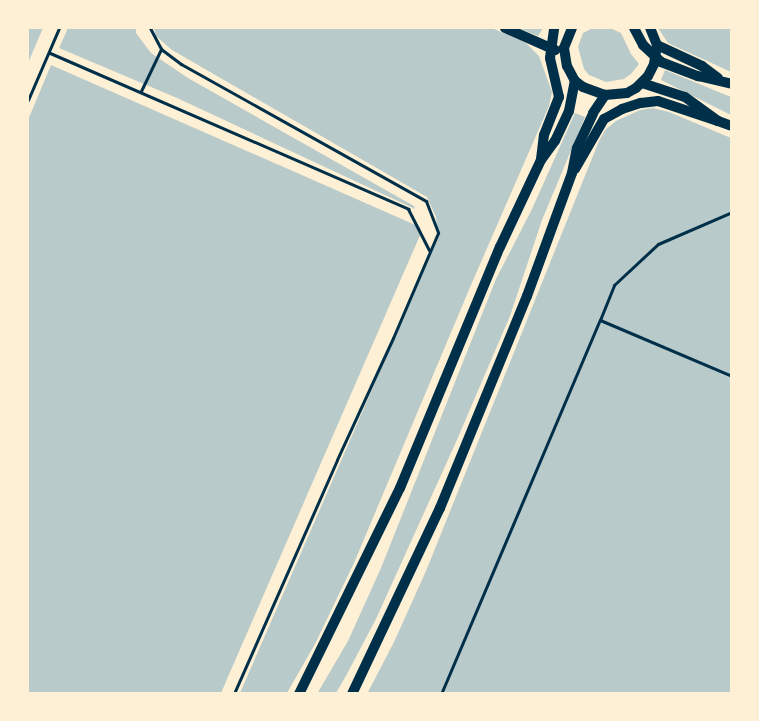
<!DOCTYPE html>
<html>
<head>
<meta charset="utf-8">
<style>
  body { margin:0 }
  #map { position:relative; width:759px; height:721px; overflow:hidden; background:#fdf0d5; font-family:Manrope,sans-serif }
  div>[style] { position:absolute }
  .green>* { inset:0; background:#b9caca }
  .path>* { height:3px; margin:-1.5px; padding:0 1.5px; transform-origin:1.5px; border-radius:1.5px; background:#003049 }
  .secondary>* { height:10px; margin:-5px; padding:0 5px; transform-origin:5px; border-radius:5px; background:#003049 }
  span { translate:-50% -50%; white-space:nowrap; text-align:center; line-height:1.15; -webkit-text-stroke:4.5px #fdf0d5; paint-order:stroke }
  .frame { position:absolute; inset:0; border:29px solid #fdf0d5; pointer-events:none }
</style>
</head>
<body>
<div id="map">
  <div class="green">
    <div style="clip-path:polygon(28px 28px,43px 28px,28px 63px)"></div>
    <div style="clip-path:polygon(68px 28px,136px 28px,136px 33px,151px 53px,188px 78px,414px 206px,415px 209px,177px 98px,59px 48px)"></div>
    <div style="clip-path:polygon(154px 28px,492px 28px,526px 43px,539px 56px,552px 92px,549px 106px,471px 285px,354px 563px,315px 644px,287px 693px,240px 693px,438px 238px,436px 217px,427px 197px,172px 50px,156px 36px)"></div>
    <div style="clip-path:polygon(518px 28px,543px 28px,538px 36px)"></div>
    <div style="clip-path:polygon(593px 28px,610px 28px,621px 33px,631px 54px,639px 64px,631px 74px,624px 79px,606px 82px,589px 75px,584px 69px,578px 47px,583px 33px)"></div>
    <div style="clip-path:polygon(658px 28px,731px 28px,731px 72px,668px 43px)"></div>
    <div style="clip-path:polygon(51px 65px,420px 227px,421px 233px,221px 693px,28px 694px,28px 120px)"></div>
    <div style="clip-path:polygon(665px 70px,731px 97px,731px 115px,661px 80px)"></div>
    <div style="clip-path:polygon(653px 108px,669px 112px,731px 138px,731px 693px,367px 694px,394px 642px,426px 571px,599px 141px,605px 130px,616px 121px,640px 110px)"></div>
    <div style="clip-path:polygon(575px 113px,585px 117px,542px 220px,510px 316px,456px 442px,376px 619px,347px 674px,336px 693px,317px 694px,348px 641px,381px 568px,496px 279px,532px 209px)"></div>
  </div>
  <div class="path">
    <div style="left:150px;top:28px;width:24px;rotate:62deg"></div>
    <div style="left:161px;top:49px;width:25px;rotate:37deg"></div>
    <div style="left:181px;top:64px;width:281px;rotate:29.2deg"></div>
    <div style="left:426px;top:201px;width:34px;rotate:69deg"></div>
    <div style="left:438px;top:233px;width:114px;rotate:113.2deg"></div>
    <div style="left:393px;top:338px;width:134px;rotate:114.7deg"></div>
    <div style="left:337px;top:460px;width:256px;rotate:113.8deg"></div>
    <div style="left:50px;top:53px;width:391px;rotate:23.5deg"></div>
    <div style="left:408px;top:209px;width:46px;rotate:62.9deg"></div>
    <div style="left:141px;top:91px;width:47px;rotate:-64.5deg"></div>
    <div style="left:28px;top:100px;width:78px;rotate:-66.7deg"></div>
    <div style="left:600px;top:320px;width:38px;rotate:-68deg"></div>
    <div style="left:614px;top:285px;width:60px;rotate:-43deg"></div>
    <div style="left:658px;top:244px;width:81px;rotate:-23.4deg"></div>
    <div style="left:441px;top:694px;width:406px;rotate:-67deg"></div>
    <div style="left:600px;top:320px;width:143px;rotate:23deg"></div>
  </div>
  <div class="secondary">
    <div style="left:505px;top:28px;width:55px;rotate:23.7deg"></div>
    <div style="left:572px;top:28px;width:22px;rotate:112deg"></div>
    <div style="left:564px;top:48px;width:18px;rotate:81deg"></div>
    <div style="left:567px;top:66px;width:17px;rotate:62deg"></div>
    <div style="left:575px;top:81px;width:10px;rotate:37deg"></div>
    <div style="left:583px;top:87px;width:23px;rotate:20deg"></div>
    <div style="left:605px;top:95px;width:22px;rotate:-5deg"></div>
    <div style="left:627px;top:93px;width:10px;rotate:-29deg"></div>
    <div style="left:636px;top:88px;width:17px;rotate:-45deg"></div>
    <div style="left:648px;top:76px;width:13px;rotate:-63deg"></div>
    <div style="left:654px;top:64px;width:19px;rotate:-81deg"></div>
    <div style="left:657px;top:45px;width:18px;rotate:-112deg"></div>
    <div style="left:634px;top:28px;width:19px;rotate:62deg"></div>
    <div style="left:643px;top:45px;width:25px;rotate:43deg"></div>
    <div style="left:661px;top:62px;width:40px;rotate:21deg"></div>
    <div style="left:698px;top:76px;width:35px;rotate:13deg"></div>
    <div style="left:657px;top:45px;width:50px;rotate:25deg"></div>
    <div style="left:702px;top:66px;width:20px;rotate:37deg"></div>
    <div style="left:642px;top:83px;width:45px;rotate:18deg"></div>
    <div style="left:685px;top:97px;width:41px;rotate:36deg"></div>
    <div style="left:718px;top:121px;width:15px;rotate:20deg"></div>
    <div style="left:541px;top:159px;width:24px;rotate:-83deg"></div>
    <div style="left:544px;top:135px;width:41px;rotate:-68.5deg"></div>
    <div style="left:559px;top:97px;width:40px;rotate:-103deg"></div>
    <div style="left:550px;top:58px;width:30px;rotate:-82deg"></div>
    <div style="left:575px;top:169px;width:58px;rotate:-59.9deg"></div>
    <div style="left:604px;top:119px;width:21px;rotate:-29deg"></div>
    <div style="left:622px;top:109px;width:20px;rotate:-18deg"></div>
    <div style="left:641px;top:103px;width:17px;rotate:-7deg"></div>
    <div style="left:658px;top:101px;width:63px;rotate:18.4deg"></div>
    <div style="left:299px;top:694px;width:229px;rotate:-63.9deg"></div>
    <div style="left:400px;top:488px;width:261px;rotate:-67.5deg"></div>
    <div style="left:500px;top:247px;width:96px;rotate:-64.8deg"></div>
    <div style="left:541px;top:160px;width:24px;rotate:-54deg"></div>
    <div style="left:555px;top:141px;width:33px;rotate:-65deg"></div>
    <div style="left:569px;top:111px;width:31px;rotate:-79deg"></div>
    <div style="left:352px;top:694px;width:206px;rotate:-64.7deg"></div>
    <div style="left:440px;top:508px;width:229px;rotate:-67.7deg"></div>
    <div style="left:527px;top:296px;width:131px;rotate:-69.9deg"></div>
    <div style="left:572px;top:173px;width:25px;rotate:-79deg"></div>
    <div style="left:577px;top:148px;width:38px;rotate:-65deg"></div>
    <div style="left:593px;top:113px;width:22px;rotate:-56deg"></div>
  </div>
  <div class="frame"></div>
</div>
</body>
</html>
